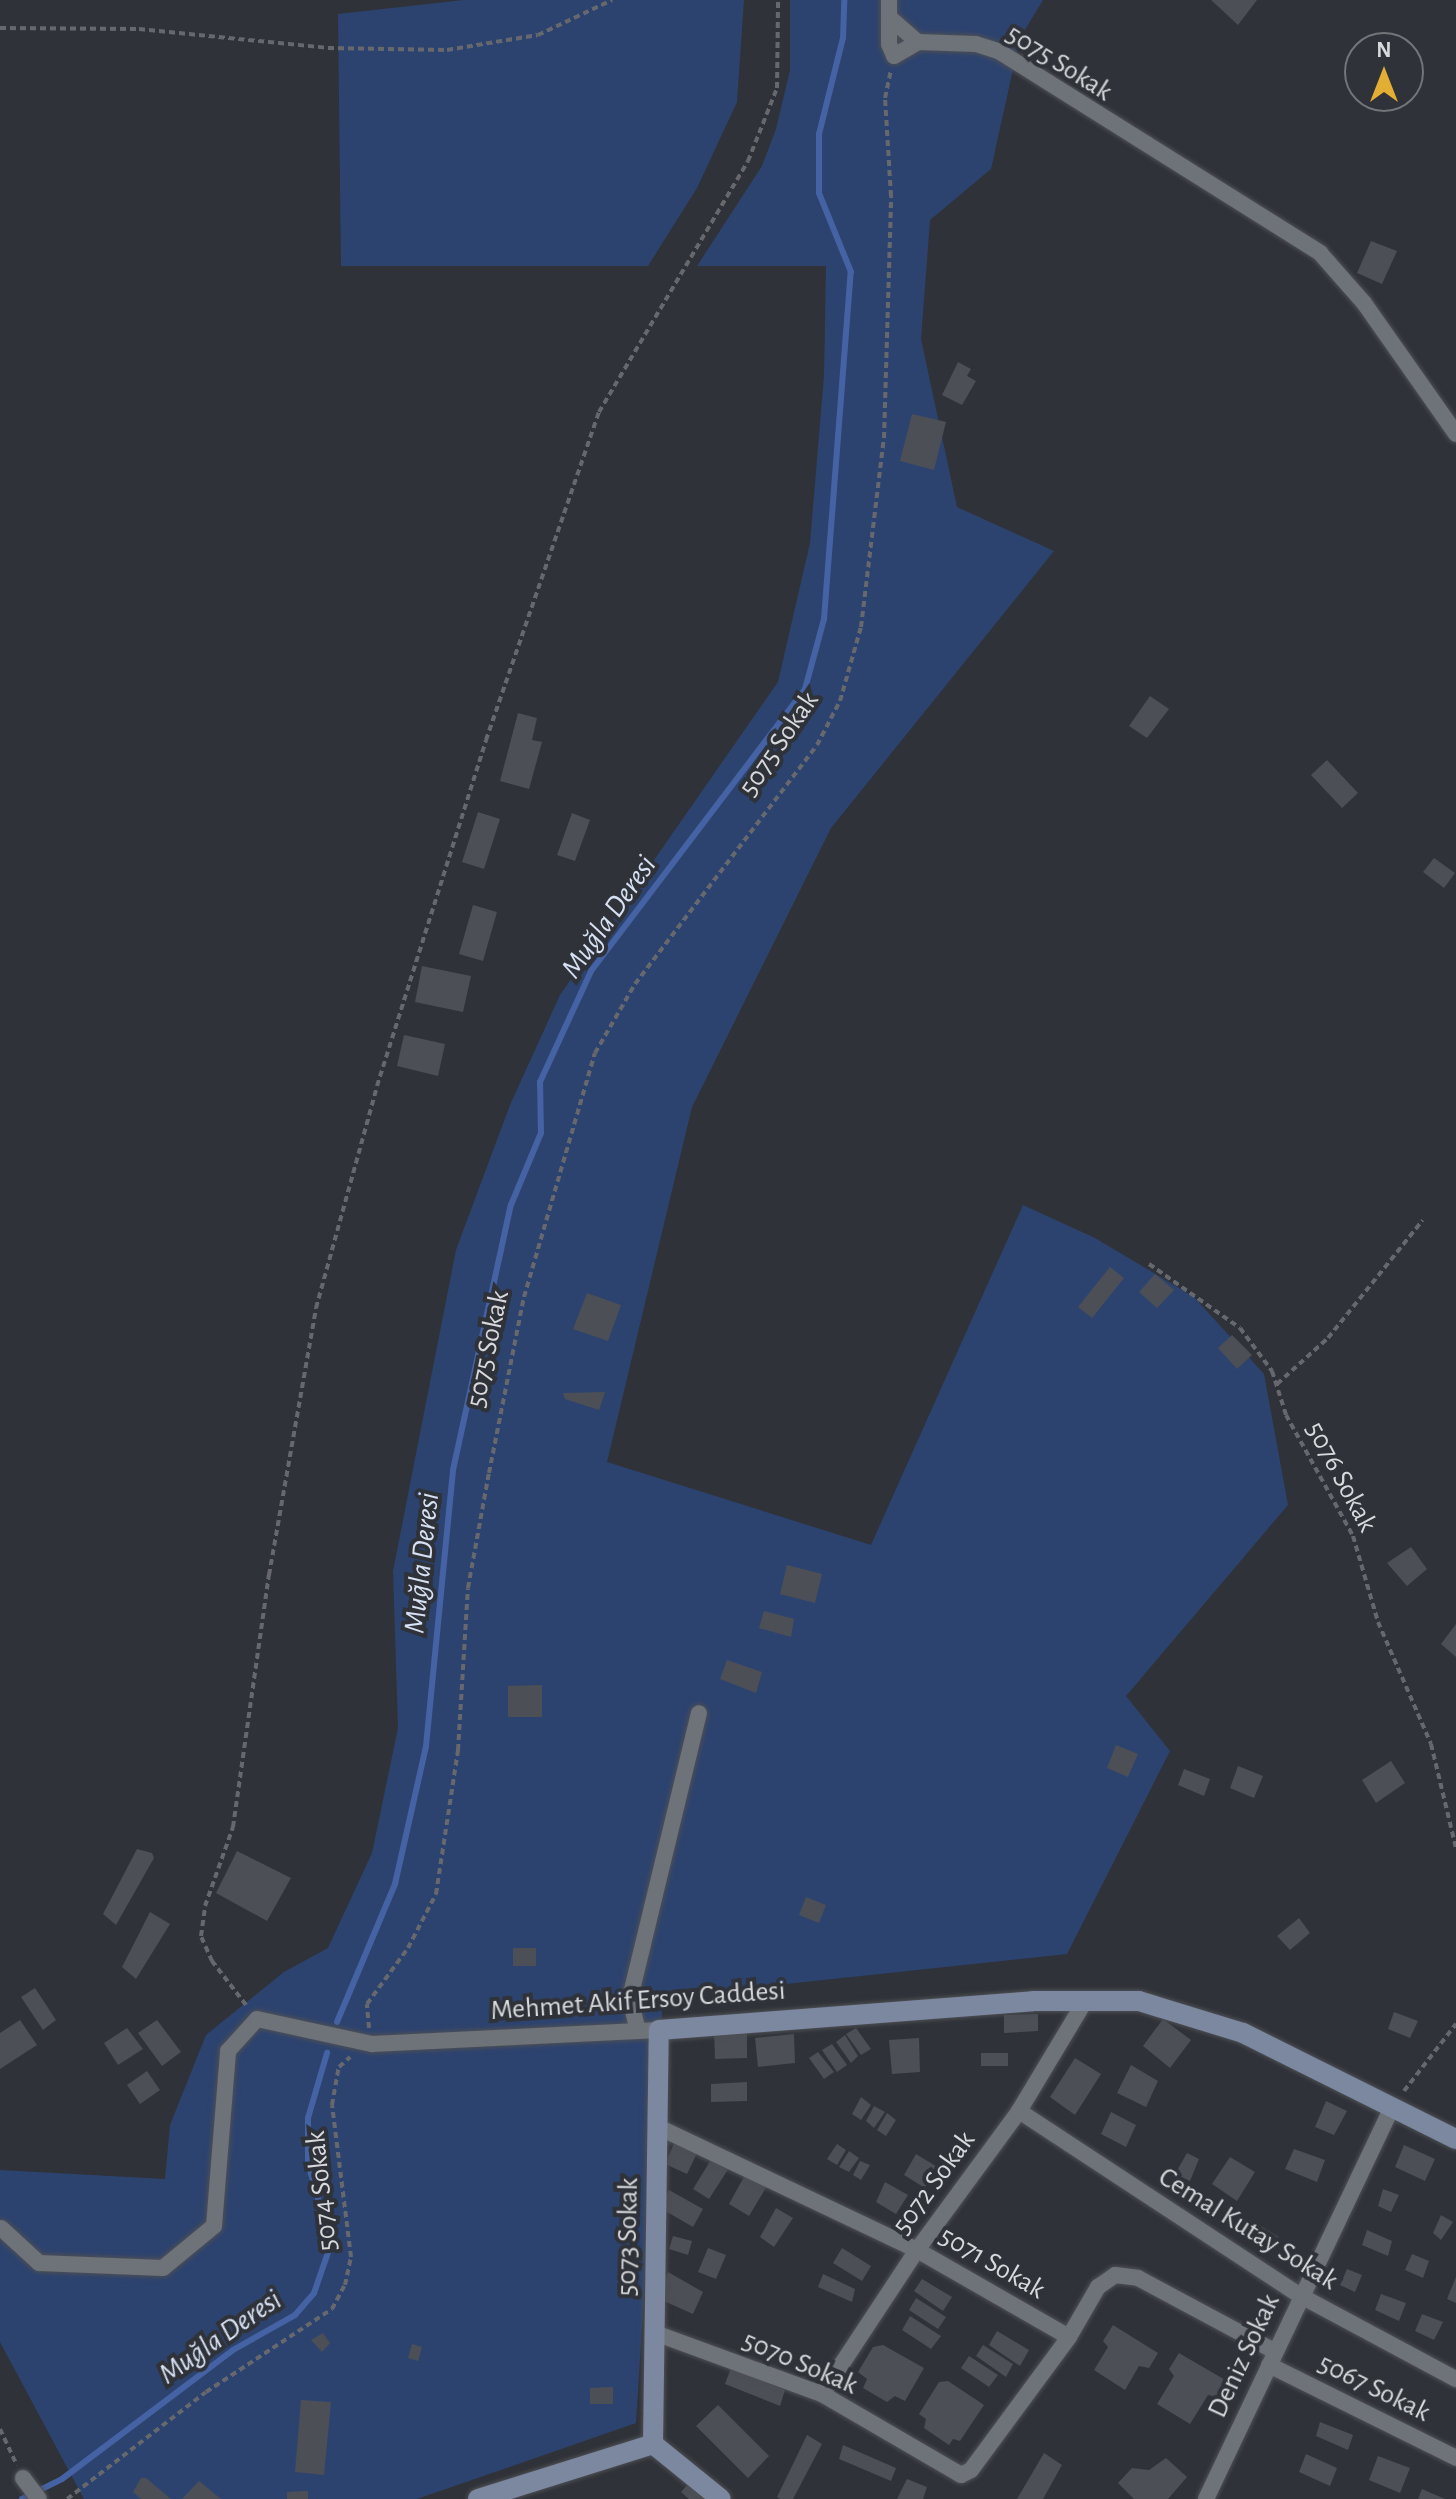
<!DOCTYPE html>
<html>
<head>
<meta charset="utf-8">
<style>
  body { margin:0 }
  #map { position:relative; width:1456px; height:2499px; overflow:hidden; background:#2f3238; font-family:"Alegreya Sans",sans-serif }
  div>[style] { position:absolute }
  .green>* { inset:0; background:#2d436f }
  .stream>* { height:6px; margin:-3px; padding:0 3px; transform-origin:3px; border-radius:3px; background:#4563a4 }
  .building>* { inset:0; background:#4c4f56 }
  .path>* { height:4px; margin-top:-2px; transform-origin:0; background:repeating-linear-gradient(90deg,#66686d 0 6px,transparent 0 10px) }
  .roads { filter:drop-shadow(0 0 2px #4d4f54) drop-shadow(0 0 2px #4d4f54) }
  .street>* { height:16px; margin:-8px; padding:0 8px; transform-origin:8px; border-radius:8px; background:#6e7279 }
  .secondary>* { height:20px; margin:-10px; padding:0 10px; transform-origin:10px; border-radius:10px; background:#7c88a0 }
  span { translate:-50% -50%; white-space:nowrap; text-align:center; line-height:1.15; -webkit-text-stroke:8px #2f3238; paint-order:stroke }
  .street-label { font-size:28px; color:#d7d9dc }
  .water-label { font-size:30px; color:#d7e1f4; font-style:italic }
  .north { position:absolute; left:1344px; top:32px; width:80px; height:80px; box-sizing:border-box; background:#2f3238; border:2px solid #72757a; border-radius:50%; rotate:0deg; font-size:22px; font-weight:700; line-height:32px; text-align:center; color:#d7d9dc }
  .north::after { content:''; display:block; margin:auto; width:28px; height:36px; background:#e3ae34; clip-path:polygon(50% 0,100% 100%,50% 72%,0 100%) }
</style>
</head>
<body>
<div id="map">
  <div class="green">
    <div style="clip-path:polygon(464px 0,744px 0,737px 102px,697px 188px,648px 266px,341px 266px,338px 14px)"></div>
    <div style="clip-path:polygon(790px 0,1043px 0,1020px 38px,991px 169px,930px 220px,921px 339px,957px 507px,1054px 551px,831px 828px,692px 1107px,607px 1462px,871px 1545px,1023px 1205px,1095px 1238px,1194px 1297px,1264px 1374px,1288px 1505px,1126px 1696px,1170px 1751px,1067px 1954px,663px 1997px,636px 2423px,417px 2499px,84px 2499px,0 2342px,0 2170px,165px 2179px,170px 2125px,206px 2035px,284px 1972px,328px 1948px,372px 1853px,398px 1728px,393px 1571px,456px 1250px,510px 1105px,560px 995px,778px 682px,810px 543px,824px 375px,826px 266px,697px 266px,762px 166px,776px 129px,790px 70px)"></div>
  </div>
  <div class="stream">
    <div style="left:337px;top:2022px;width:150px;rotate:-67.2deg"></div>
    <div style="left:395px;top:1884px;width:141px;rotate:-77.3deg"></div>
    <div style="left:426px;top:1746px;width:277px;rotate:-84.4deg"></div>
    <div style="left:453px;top:1470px;width:271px;rotate:-77.7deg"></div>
    <div style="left:511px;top:1205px;width:78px;rotate:-67.4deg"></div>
    <div style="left:541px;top:1133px;width:51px;rotate:-91.1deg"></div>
    <div style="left:540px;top:1082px;width:122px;rotate:-65.3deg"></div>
    <div style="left:591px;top:971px;width:354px;rotate:-52.8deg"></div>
    <div style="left:805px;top:689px;width:73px;rotate:-74.8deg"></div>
    <div style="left:824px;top:619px;width:348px;rotate:-85.6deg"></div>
    <div style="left:851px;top:272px;width:85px;rotate:-112.1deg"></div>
    <div style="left:819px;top:193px;width:59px;rotate:-90deg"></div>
    <div style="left:819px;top:134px;width:99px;rotate:-76deg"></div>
    <div style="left:843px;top:38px;width:38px;rotate:-88deg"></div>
    <div style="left:22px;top:2499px;width:45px;rotate:-26.6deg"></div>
    <div style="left:62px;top:2479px;width:214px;rotate:-37deg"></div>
    <div style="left:233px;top:2350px;width:71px;rotate:-29.4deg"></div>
    <div style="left:295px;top:2315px;width:29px;rotate:-49deg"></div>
    <div style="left:314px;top:2293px;width:52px;rotate:-70.9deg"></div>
    <div style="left:331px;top:2244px;width:84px;rotate:-105.9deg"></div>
    <div style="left:308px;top:2163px;width:45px;rotate:-90deg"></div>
    <div style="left:308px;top:2118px;width:68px;rotate:-73.7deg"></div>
  </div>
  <div class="building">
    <div style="clip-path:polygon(1211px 0,1257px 0,1238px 25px)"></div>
    <div style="clip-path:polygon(1371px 241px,1397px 251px,1382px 284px,1357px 273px)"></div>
    <div style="clip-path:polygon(958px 362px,971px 369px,967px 376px,976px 381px,962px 405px,942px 395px)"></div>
    <div style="clip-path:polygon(912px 414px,946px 422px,934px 470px,900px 461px)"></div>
    <div style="clip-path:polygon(1150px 696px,1169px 709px,1147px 738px,1129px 726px)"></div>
    <div style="clip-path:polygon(518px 713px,537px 718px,532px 740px,542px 742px,529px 789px,500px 781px)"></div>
    <div style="clip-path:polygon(1327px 760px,1358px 793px,1342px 808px,1311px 775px)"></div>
    <div style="clip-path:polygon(478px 812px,500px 819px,484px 869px,462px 862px)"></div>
    <div style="clip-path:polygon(572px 813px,590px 820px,575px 861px,557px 855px)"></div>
    <div style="clip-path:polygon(1434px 858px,1455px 873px,1444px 888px,1423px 872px)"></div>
    <div style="clip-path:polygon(473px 905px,497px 912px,483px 961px,459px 954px)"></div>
    <div style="clip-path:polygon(422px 966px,471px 976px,463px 1012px,415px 1002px)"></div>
    <div style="clip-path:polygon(404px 1035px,445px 1044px,438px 1076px,397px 1066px)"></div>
    <div style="clip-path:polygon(1110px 1267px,1124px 1278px,1092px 1318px,1078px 1307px)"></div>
    <div style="clip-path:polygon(1155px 1274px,1174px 1290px,1157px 1308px,1139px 1292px)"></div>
    <div style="clip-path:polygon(587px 1293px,621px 1305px,608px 1341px,573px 1329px)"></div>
    <div style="clip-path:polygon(1232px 1335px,1252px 1355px,1237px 1369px,1218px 1348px)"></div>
    <div style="clip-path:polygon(605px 1392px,599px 1410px,565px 1399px,563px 1393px)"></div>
    <div style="clip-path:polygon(1411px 1547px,1427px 1569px,1407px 1586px,1387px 1563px)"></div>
    <div style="clip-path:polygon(787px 1565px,822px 1574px,815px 1603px,780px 1594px)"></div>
    <div style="clip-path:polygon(764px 1611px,794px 1619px,791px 1637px,759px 1628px)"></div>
    <div style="clip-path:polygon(1456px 1624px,1456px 1657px,1441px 1644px)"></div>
    <div style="clip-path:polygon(727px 1660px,762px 1672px,756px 1693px,720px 1679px)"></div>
    <div style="clip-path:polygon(542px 1685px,542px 1717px,508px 1717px,508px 1686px)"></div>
    <div style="clip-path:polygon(1116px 1745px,1138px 1754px,1128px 1777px,1107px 1768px)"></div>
    <div style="clip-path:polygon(1391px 1761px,1405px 1783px,1376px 1803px,1362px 1780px)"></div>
    <div style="clip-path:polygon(1238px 1766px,1263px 1776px,1254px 1798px,1230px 1788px)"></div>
    <div style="clip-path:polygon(1184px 1769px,1210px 1779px,1204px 1796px,1178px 1785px)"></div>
    <div style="clip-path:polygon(137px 1849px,152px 1853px,154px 1858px,116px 1925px,103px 1914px)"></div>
    <div style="clip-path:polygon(237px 1851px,291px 1878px,267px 1921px,216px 1893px)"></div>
    <div style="clip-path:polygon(806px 1897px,826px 1905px,819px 1923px,799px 1915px)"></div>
    <div style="clip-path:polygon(150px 1912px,170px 1924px,136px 1979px,122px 1967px)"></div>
    <div style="clip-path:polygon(1299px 1918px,1310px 1933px,1290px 1950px,1277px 1936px)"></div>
    <div style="clip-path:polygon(513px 1948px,536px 1948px,536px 1966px,513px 1966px)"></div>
    <div style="clip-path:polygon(35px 1988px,56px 2020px,43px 2030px,21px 1997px)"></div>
    <div style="clip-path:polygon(1394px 2012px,1418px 2021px,1410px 2038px,1388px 2029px)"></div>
    <div style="clip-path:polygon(1038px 2014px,1038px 2031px,1004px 2033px,1004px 2015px)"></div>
    <div style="clip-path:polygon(1163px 2019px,1191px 2040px,1170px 2068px,1143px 2046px)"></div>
    <div style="clip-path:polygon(20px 2020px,37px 2045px,0 2069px,0 2033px)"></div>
    <div style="clip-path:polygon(157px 2020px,181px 2052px,162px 2066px,138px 2033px)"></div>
    <div style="clip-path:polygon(127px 2028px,143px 2049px,118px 2065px,104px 2043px)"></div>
    <div style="clip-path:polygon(747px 2028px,747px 2058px,715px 2059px,714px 2029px)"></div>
    <div style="clip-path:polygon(856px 2028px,871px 2049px,861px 2055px,846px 2034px)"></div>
    <div style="clip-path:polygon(794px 2034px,795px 2063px,758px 2067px,755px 2038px)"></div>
    <div style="clip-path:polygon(845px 2035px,858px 2056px,851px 2063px,836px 2042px)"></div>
    <div style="clip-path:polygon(919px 2038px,920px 2072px,892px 2074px,889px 2040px)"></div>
    <div style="clip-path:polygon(832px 2044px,847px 2065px,837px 2072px,822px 2050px)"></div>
    <div style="clip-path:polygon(818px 2052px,834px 2072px,824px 2079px,809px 2058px)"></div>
    <div style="clip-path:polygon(981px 2053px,1008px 2053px,1008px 2066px,981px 2066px)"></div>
    <div style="clip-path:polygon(1075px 2058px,1101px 2074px,1075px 2115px,1050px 2097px)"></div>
    <div style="clip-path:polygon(1131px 2065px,1158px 2081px,1146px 2107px,1117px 2093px)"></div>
    <div style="clip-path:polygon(147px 2071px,160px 2090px,140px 2104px,127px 2085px)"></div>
    <div style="clip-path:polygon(747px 2082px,747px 2101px,711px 2102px,711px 2084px)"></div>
    <div style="clip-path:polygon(861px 2097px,871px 2105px,861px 2120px,852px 2114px)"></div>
    <div style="clip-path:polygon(1326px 2101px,1347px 2111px,1334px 2135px,1315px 2127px)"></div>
    <div style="clip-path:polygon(874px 2106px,885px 2112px,874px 2128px,866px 2121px)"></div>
    <div style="clip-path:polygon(1111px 2112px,1136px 2125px,1126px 2147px,1101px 2134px)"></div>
    <div style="clip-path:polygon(887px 2113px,896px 2120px,886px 2136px,877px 2130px)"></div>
    <div style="clip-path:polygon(675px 2141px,698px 2151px,687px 2174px,665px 2164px)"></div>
    <div style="clip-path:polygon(837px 2144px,846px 2150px,837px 2165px,827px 2159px)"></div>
    <div style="clip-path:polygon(1404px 2145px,1435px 2159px,1425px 2181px,1395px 2167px)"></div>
    <div style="clip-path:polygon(1294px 2149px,1325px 2160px,1317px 2182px,1285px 2169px)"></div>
    <div style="clip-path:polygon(849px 2151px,859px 2158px,849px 2172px,839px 2167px)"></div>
    <div style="clip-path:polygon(1187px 2153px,1199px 2159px,1190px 2181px,1175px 2174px)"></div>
    <div style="clip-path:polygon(916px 2154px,939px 2168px,925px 2188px,904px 2175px)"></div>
    <div style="clip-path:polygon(1230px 2157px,1255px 2172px,1237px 2201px,1212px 2184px)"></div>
    <div style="clip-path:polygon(712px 2158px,729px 2168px,709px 2199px,693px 2189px)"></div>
    <div style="clip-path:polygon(860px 2161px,870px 2165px,861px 2180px,853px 2175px)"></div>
    <div style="clip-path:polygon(745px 2175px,767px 2186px,749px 2216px,729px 2204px)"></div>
    <div style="clip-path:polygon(885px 2182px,908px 2195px,896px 2214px,876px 2202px)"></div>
    <div style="clip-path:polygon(1383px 2189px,1399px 2195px,1391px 2212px,1378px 2206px)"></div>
    <div style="clip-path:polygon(669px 2190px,703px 2209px,693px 2227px,660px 2208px)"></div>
    <div style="clip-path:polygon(776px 2208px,793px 2218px,774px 2247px,760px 2237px)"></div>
    <div style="clip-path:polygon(1441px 2215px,1453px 2222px,1441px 2240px,1433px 2233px)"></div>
    <div style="clip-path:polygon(1251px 2220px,1279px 2237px,1272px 2250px,1245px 2236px)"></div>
    <div style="clip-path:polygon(1367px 2230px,1392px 2241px,1388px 2256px,1362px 2245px)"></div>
    <div style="clip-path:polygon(673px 2236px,692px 2241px,688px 2255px,669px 2249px)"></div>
    <div style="clip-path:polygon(708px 2248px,726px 2255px,716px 2279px,698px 2272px)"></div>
    <div style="clip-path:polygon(842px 2248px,871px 2266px,862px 2281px,833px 2263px)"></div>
    <div style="clip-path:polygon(1412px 2254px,1429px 2261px,1423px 2278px,1405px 2270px)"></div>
    <div style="clip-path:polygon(1347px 2269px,1362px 2275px,1355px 2292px,1340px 2285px)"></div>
    <div style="clip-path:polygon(668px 2272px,703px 2292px,693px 2314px,657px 2298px)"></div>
    <div style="clip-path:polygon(823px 2274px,855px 2289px,852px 2302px,818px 2287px)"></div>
    <div style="clip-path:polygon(1456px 2277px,1456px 2303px,1447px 2299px)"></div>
    <div style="clip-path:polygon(922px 2279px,952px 2297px,943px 2311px,914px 2291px)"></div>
    <div style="clip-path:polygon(1381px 2294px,1406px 2303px,1399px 2321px,1375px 2310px)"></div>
    <div style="clip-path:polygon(916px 2298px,946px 2317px,938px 2329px,909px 2310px)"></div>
    <div style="clip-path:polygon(1422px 2314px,1443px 2322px,1434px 2340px,1415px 2331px)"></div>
    <div style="clip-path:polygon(910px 2316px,941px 2336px,931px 2349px,902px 2330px)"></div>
    <div style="clip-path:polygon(1113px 2325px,1158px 2353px,1149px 2368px,1139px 2366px,1125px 2390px,1094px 2370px,1108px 2347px,1103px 2341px)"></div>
    <div style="clip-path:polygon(997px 2331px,1029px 2350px,1020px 2366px,989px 2345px)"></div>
    <div style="clip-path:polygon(323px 2333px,330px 2343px,322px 2352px,311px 2340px)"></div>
    <div style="clip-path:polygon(412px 2344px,422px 2347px,418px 2361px,408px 2358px)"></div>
    <div style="clip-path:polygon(883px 2345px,924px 2368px,905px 2401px,895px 2396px,887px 2402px,863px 2388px,867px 2379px,858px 2372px,873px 2347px)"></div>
    <div style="clip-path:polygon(983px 2345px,1013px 2364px,1006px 2377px,976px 2356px)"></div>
    <div style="clip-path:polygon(1179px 2353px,1227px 2381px,1217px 2397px,1208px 2395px,1190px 2424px,1157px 2404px,1174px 2376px,1169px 2369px)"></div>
    <div style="clip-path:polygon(969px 2356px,998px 2375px,989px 2387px,961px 2368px)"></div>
    <div style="clip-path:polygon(731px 2368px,785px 2390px,780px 2406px,725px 2384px)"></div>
    <div style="clip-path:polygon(948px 2381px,984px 2405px,960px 2441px,953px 2439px,949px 2445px,924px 2428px,926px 2419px,919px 2414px,939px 2382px)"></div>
    <div style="clip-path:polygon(613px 2387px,613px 2404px,590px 2404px,590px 2388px)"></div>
    <div style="clip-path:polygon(301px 2400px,331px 2402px,324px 2475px,295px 2472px)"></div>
    <div style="clip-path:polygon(718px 2405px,769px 2456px,748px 2478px,696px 2426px)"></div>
    <div style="clip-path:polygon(1320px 2422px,1353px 2435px,1348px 2450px,1316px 2436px)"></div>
    <div style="clip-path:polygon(807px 2435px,822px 2444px,793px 2499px,780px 2499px,777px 2497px)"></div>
    <div style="clip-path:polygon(843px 2445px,896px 2468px,891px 2481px,839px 2459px)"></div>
    <div style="clip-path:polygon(1044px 2453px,1062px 2465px,1043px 2499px,1017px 2499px)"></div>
    <div style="clip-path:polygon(1306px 2454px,1337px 2468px,1330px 2486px,1299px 2472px)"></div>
    <div style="clip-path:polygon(1378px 2456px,1410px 2468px,1400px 2493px,1369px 2480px)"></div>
    <div style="clip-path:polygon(1166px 2458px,1187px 2477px,1168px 2499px,1134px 2499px,1118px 2483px,1132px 2468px,1149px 2470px)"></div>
    <div style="clip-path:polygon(141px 2478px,146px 2478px,171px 2499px,141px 2499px,133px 2492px)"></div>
    <div style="clip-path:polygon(907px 2479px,927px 2487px,923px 2499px,897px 2499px)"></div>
    <div style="clip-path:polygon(199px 2481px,221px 2499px,182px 2499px)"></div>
    <div style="clip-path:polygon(689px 2483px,704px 2498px,703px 2499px,689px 2499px,681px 2492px)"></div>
    <div style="clip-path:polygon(1422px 2489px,1445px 2499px,1418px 2499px)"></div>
    <div style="clip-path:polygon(308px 2491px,308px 2499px,287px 2499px,287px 2492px)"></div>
  </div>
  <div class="path">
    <div style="left:0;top:28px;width:139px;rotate:0.4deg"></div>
    <div style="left:139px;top:29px;width:190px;rotate:5.7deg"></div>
    <div style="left:328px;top:48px;width:119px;rotate:1deg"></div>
    <div style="left:447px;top:50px;width:92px;rotate:-9.4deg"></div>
    <div style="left:538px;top:35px;width:82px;rotate:-25.3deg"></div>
    <div style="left:1149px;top:1264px;width:111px;rotate:35.1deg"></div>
    <div style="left:1240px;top:1328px;width:54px;rotate:53.3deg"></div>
    <div style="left:1272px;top:1371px;width:46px;rotate:72.3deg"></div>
    <div style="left:1286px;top:1415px;width:138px;rotate:61deg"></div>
    <div style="left:1353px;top:1536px;width:90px;rotate:73.8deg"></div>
    <div style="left:1378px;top:1622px;width:133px;rotate:66.5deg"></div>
    <div style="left:1431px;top:1744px;width:107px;rotate:76.5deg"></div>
    <div style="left:1277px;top:1384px;width:69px;rotate:-42deg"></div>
    <div style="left:1328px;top:1338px;width:151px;rotate:-51.2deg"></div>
    <div style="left:246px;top:2005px;width:56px;rotate:-127.7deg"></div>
    <div style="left:212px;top:1961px;width:27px;rotate:-114deg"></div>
    <div style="left:201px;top:1936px;width:30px;rotate:-82deg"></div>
    <div style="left:205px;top:1906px;width:84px;rotate:-70.5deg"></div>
    <div style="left:233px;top:1827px;width:255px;rotate:-81.9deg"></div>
    <div style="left:269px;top:1575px;width:271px;rotate:-80deg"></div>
    <div style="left:316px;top:1308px;width:230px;rotate:-74.6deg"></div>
    <div style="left:377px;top:1086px;width:363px;rotate:-72.5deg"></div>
    <div style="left:486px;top:740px;width:347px;rotate:-71deg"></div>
    <div style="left:599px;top:412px;width:292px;rotate:-59.3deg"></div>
    <div style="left:748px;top:161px;width:79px;rotate:-68.3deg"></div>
    <div style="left:777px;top:88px;width:88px;rotate:-89.3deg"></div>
    <div style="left:369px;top:2028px;width:24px;rotate:-95deg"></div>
    <div style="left:367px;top:2004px;width:69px;rotate:-53.8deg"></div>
    <div style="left:408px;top:1948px;width:61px;rotate:-62.6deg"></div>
    <div style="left:436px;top:1894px;width:146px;rotate:-81.3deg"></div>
    <div style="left:458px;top:1750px;width:162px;rotate:-86.5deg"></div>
    <div style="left:468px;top:1588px;width:117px;rotate:-79.7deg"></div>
    <div style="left:489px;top:1473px;width:179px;rotate:-78.8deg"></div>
    <div style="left:524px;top:1297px;width:254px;rotate:-73.8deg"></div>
    <div style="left:595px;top:1053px;width:80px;rotate:-59.9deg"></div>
    <div style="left:635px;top:984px;width:300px;rotate:-52.7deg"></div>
    <div style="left:817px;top:745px;width:50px;rotate:-62.4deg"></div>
    <div style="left:840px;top:701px;width:77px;rotate:-74.2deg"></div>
    <div style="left:861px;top:627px;width:190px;rotate:-83.1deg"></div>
    <div style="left:884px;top:438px;width:242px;rotate:-88.3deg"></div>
    <div style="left:891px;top:196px;width:98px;rotate:-93.5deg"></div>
    <div style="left:885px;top:98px;width:29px;rotate:-78deg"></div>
    <div style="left:1404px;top:2091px;width:85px;rotate:-52.2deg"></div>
    <div style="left:0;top:2429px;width:40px;rotate:65deg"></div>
    <div style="left:67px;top:2499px;width:175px;rotate:-37.6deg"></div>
    <div style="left:206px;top:2392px;width:151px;rotate:-33.4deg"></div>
    <div style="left:332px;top:2309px;width:27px;rotate:-62deg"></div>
    <div style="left:345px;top:2285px;width:29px;rotate:-78deg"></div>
    <div style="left:351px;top:2257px;width:153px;rotate:-97.1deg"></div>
    <div style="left:332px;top:2105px;width:39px;rotate:-80deg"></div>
    <div style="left:339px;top:2067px;width:15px;rotate:-42deg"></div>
  </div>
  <div class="roads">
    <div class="street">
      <div style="left:889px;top:0;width:44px;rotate:90deg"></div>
      <div style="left:889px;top:44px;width:13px;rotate:67deg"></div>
      <div style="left:894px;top:56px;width:28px;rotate:-30deg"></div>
      <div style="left:918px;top:42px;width:58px;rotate:2deg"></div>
      <div style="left:976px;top:44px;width:25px;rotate:18deg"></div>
      <div style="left:1000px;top:52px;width:378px;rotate:32.1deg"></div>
      <div style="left:1320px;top:253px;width:67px;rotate:48.7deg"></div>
      <div style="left:1364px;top:303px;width:160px;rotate:54.9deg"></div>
      <div style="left:890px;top:18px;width:37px;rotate:41deg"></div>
      <div style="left:638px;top:2031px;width:34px;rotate:-104deg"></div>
      <div style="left:630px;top:1998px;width:293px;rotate:-76.4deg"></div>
      <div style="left:1019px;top:2111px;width:337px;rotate:33.3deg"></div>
      <div style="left:1301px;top:2296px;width:176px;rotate:28.2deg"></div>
      <div style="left:658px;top:2127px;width:287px;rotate:25.4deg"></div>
      <div style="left:917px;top:2250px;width:175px;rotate:29.8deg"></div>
      <div style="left:1069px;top:2337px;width:58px;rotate:-59.9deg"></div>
      <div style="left:1098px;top:2287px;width:21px;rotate:-35deg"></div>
      <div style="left:1115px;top:2275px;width:23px;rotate:7deg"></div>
      <div style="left:1138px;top:2278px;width:154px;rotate:28.2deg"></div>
      <div style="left:1px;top:2228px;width:52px;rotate:42.6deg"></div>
      <div style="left:39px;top:2263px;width:124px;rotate:2.3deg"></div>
      <div style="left:163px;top:2268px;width:66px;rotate:-39.5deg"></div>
      <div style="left:214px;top:2226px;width:176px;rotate:-85.4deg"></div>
      <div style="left:228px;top:2051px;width:43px;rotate:-47.8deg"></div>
      <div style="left:257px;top:2019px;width:118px;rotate:12.3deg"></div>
      <div style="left:372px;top:2044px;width:287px;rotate:-2.8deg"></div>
      <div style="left:655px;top:2333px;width:178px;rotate:20.1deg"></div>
      <div style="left:822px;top:2394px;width:161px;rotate:30.2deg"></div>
      <div style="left:961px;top:2475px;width:11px;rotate:-27deg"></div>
      <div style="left:971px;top:2470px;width:165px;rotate:-53.6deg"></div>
      <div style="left:1269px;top:2365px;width:209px;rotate:26.4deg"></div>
      <div style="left:822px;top:2394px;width:173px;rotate:-56.6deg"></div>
      <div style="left:917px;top:2250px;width:172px;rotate:-53.7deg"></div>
      <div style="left:1019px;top:2111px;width:128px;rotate:-59deg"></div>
      <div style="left:23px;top:2478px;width:26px;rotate:53deg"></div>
      <div style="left:1206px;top:2499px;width:435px;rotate:-64.6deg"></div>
    </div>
    <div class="secondary">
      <div style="left:653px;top:2444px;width:414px;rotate:-89.2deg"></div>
      <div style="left:659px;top:2030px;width:375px;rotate:-4.4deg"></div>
      <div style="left:1033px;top:2001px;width:106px"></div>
      <div style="left:1139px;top:2001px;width:109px;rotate:17.1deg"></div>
      <div style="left:1243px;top:2033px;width:238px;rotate:26.5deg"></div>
      <div style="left:478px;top:2499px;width:183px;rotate:-17.4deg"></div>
      <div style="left:653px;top:2444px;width:87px;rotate:39deg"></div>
    </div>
  </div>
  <div class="street-label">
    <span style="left:1059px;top:63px;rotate:32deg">5075 Sokak</span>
    <span style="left:779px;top:744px;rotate:-56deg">5075 Sokak</span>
    <span style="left:488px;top:1349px;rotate:-78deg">5075 Sokak</span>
    <span style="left:1341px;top:1477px;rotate:62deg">5076 Sokak</span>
    <span style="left:638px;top:2001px;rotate:-4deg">Mehmet Akif Ersoy Caddesi</span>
    <span style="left:934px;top:2183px;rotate:-54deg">5072 Sokak</span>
    <span style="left:322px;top:2191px;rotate:-96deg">5074 Sokak</span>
    <span style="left:1248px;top:2229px;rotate:32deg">Cemal Kutay Sokak</span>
    <span style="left:628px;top:2237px;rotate:-89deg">5073 Sokak</span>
    <span style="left:992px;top:2263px;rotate:30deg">5071 Sokak</span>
    <span style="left:1244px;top:2356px;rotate:-65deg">Deniz Sokak</span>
    <span style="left:800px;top:2363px;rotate:23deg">5070 Sokak</span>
    <span style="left:1374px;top:2388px;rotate:26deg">5067 Sokak</span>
  </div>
  <div class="water-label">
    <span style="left:609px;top:917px;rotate:-55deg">Muğla Deresi</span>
    <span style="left:422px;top:1563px;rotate:-84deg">Muğla Deresi</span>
    <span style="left:220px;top:2337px;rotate:-35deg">Muğla Deresi</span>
  </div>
  <div class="north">N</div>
</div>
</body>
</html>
